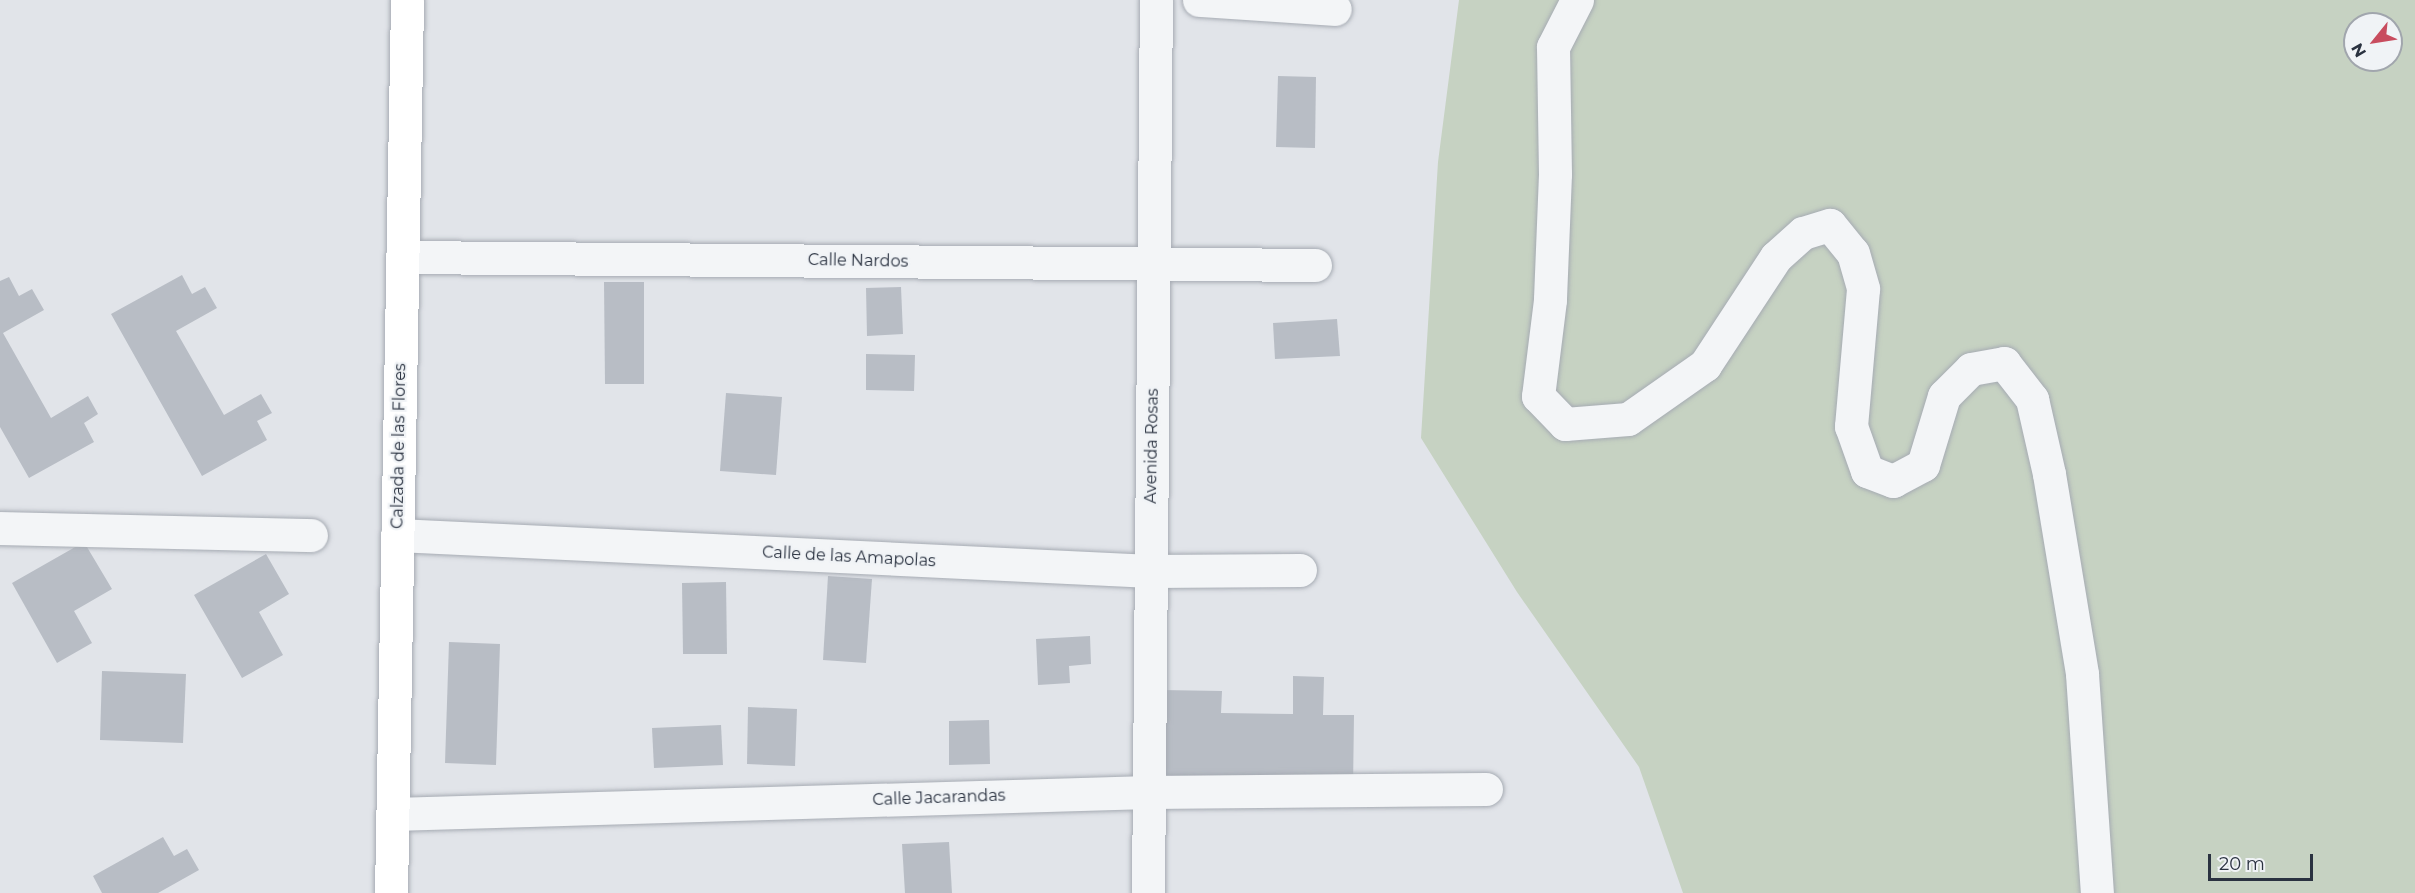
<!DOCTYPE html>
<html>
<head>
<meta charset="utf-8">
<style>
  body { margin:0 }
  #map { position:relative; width:2415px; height:893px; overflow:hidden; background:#e1e4e9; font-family:Montserrat,sans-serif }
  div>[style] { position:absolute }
  .green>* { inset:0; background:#c6d2c2 }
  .building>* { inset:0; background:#b8bdc5 }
  .roads { filter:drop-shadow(0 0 2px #a6abb3) drop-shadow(0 0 2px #a6abb3) }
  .minor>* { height:33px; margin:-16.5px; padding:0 16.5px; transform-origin:16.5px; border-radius:16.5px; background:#f3f5f7 }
  .secondary>* { height:33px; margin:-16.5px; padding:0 16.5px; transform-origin:16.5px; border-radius:16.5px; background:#fff }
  span { translate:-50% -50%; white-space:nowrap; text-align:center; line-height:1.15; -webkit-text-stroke:4.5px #f0f3f6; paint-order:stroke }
  .street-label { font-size:16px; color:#2a3240 }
  .north { position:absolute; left:2343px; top:12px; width:60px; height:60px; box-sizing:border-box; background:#f0f3f6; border:2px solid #a1a6ad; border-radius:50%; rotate:240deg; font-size:16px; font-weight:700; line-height:24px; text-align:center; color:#2a3240 }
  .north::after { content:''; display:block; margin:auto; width:21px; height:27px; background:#c84c5e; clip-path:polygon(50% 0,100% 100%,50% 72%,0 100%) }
  .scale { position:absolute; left:2208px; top:854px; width:105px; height:27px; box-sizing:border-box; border:3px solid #2a3240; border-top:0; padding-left:8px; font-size:18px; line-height:21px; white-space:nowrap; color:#2a3240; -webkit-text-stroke:4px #f0f3f6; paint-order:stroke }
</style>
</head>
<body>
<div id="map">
  <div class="green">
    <div style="clip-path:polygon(evenodd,1459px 0,2415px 0,2415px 893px,1683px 893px,1639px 767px,1517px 592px,1421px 438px,1438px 162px,1459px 0,2355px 24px,2391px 24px,2391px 60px,2355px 60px,2355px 24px)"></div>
  </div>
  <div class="building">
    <div style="clip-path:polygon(1278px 76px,1316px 77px,1315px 148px,1276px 147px)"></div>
    <div style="clip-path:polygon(182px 275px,192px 294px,205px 287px,217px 308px,176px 331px,224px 415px,261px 394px,272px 413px,257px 421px,267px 440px,202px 476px,111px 314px)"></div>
    <div style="clip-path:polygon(9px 277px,19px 296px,32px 289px,44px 310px,3px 333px,51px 418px,88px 396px,98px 414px,84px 423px,94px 442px,29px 478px,0 427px,0 281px)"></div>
    <div style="clip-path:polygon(604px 282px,644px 282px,644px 384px,605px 384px)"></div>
    <div style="clip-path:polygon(901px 287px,903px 334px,867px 336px,866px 288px)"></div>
    <div style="clip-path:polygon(1337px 319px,1340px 356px,1275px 359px,1273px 323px)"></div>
    <div style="clip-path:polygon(866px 354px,915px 355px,914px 391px,866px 390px)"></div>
    <div style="clip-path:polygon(726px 393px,782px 397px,776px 475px,720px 471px)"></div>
    <div style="clip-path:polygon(84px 542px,112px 589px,74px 611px,92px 643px,57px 663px,12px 583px)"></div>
    <div style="clip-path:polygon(266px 554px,289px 594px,259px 612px,283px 655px,242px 678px,194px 595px)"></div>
    <div style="clip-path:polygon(828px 576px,872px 579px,866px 663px,823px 660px)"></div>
    <div style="clip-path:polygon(726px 582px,727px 654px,683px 654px,682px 583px)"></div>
    <div style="clip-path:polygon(1090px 636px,1091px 664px,1069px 666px,1070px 683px,1038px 685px,1036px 639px)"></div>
    <div style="clip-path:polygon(449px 642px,500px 644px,496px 765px,445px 763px)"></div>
    <div style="clip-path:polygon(102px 671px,186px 674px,183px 743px,100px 740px)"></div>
    <div style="clip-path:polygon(1293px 676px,1324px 677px,1323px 715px,1354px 715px,1353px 789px,1160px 782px,1161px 690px,1222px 691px,1221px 713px,1293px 714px)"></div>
    <div style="clip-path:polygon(748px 707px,797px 709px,795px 766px,747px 764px)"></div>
    <div style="clip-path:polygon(989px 720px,990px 764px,949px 765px,949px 721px)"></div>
    <div style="clip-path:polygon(721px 725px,723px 765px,654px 768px,652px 728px)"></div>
    <div style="clip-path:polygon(163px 837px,174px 856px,187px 849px,199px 870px,158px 893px,102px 893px,93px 876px)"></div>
    <div style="clip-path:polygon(949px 842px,952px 893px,905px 893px,902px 844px)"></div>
  </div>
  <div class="roads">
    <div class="minor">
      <div style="left:1199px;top:0;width:136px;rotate:3.8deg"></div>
      <div style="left:1577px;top:0;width:53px;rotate:117.1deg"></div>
      <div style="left:1553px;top:47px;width:127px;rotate:89.1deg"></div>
      <div style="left:1555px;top:174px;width:126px;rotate:92.3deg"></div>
      <div style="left:1550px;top:300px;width:97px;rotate:97.1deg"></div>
      <div style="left:1538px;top:396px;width:39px;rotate:46deg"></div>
      <div style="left:1565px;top:424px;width:63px;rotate:-4.5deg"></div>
      <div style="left:1628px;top:419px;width:94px;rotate:-35deg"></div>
      <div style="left:1705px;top:365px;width:129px;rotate:-56.7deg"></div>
      <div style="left:1776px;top:257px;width:36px;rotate:-42deg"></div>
      <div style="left:1803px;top:233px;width:28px;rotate:-17deg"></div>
      <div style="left:1830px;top:225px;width:36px;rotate:51deg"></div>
      <div style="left:1853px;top:253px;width:37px;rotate:74deg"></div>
      <div style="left:1863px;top:289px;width:138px;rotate:95deg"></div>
      <div style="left:1851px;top:426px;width:48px;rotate:70.4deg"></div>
      <div style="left:1867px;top:471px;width:28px;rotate:21deg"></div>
      <div style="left:1893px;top:481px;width:34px;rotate:-28deg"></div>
      <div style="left:1923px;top:465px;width:72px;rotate:-73.1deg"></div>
      <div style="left:1944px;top:396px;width:38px;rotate:-45deg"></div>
      <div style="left:1971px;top:369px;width:34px;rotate:-10deg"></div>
      <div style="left:2004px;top:363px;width:46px;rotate:52.1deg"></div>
      <div style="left:2032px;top:399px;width:77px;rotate:77.2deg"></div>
      <div style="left:2049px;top:474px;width:203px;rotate:80.6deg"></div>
      <div style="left:2082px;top:674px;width:220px;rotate:86.1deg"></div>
      <div style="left:402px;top:257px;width:913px;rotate:0.5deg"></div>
      <div style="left:0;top:528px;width:311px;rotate:1.3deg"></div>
      <div style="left:397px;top:535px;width:755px;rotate:2.73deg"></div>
      <div style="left:1151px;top:571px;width:149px;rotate:-0.4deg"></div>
      <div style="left:393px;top:814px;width:756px;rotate:-1.67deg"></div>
      <div style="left:1149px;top:792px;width:337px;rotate:-0.5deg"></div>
      <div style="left:1148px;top:893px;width:893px;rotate:-89.49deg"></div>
    </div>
    <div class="secondary">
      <div style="left:391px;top:893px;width:893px;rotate:-88.97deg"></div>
    </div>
  </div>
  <div class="street-label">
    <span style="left:858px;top:261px;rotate:1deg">Calle Nardos</span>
    <span style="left:399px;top:446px;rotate:-89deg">Calzada de las Flores</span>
    <span style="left:1152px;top:446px;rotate:-89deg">Avenida Rosas</span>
    <span style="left:849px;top:557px;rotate:3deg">Calle de las Amapolas</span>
    <span style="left:939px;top:798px;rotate:-2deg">Calle Jacarandas</span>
  </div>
  <div class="north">N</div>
  <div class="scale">20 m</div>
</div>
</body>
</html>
